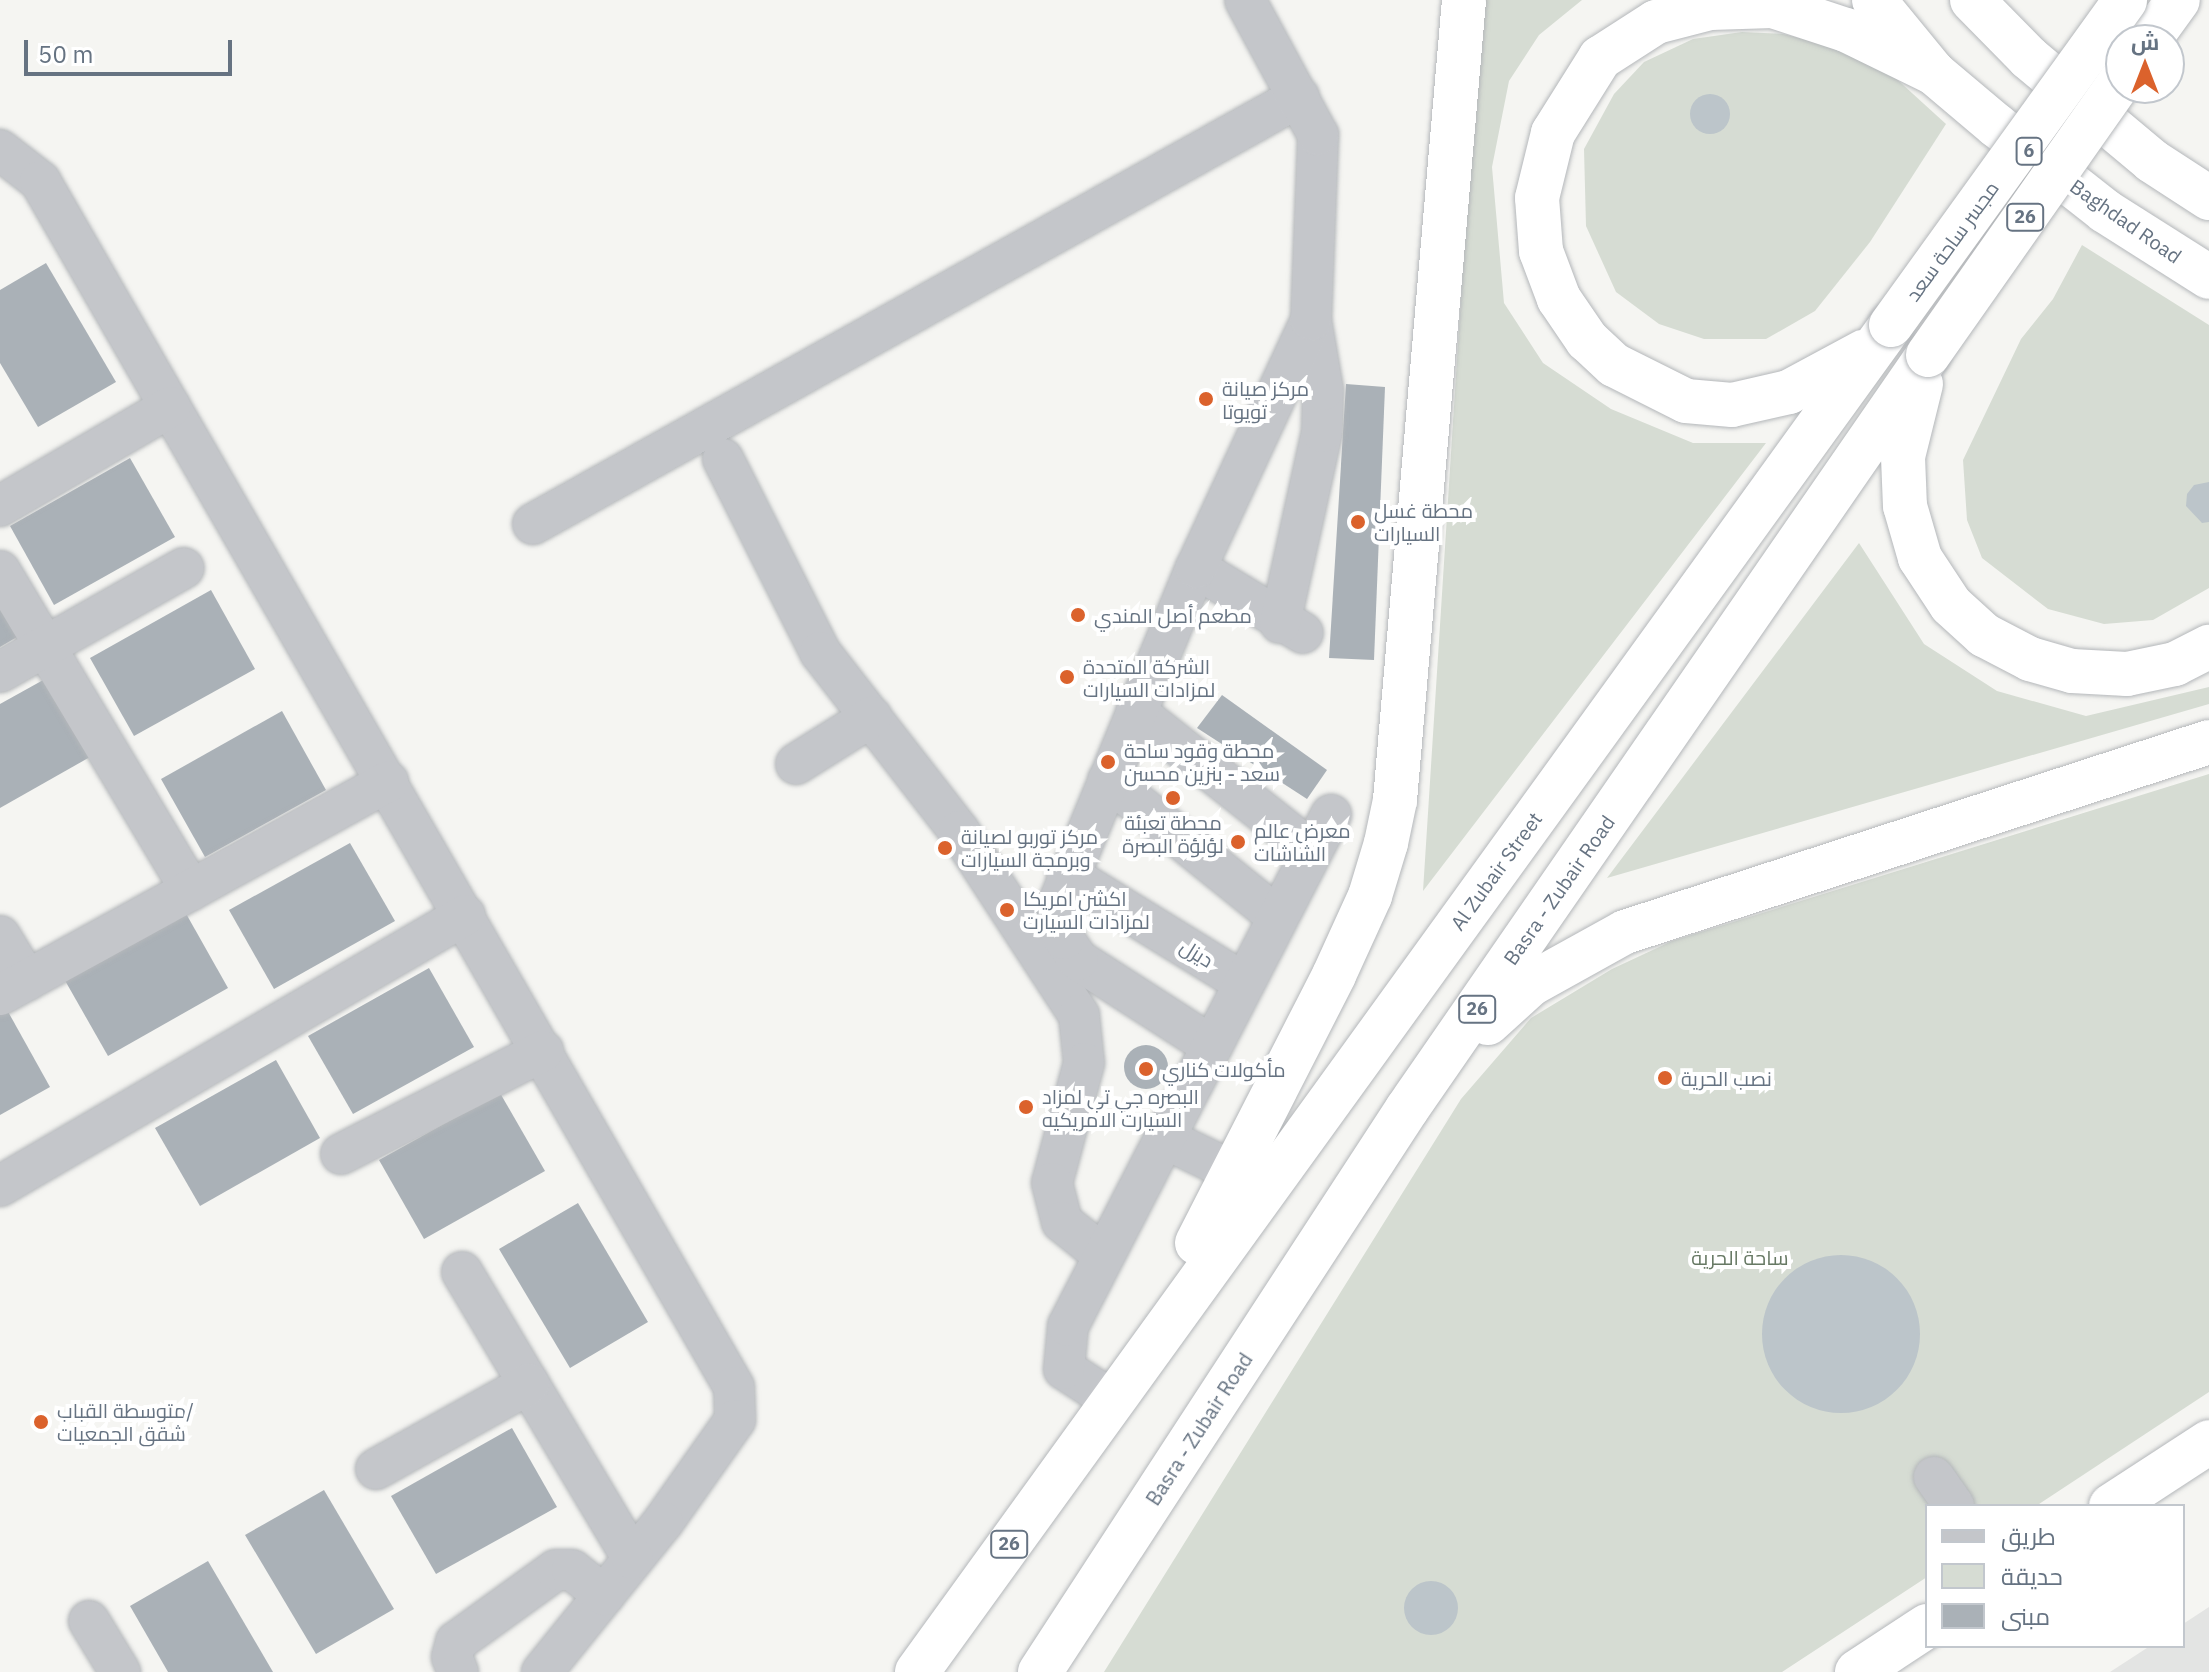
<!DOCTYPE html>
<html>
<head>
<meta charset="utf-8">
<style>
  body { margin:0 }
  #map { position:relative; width:2209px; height:1672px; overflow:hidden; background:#f5f5f2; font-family:"IBM Plex Sans",Cairo,sans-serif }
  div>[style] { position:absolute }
  .built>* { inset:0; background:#e3e4e3 }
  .green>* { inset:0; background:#d6dcd3 }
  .water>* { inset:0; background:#bcc5ca }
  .round { border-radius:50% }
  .building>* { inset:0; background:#aab1b7 }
  .roads { filter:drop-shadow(0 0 2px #b4b7ba) drop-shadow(0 0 2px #b4b7ba) }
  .minor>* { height:40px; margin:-20px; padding:0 20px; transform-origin:20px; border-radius:20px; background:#c4c6ca }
  .highway>* { height:44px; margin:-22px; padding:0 22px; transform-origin:22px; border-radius:22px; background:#fff }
  .bridges { filter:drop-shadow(0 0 2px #b4b7ba) drop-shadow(0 0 2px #b4b7ba) }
  .highway-bridge>* { height:44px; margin:-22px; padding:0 22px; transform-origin:22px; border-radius:22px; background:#fff }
  .dots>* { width:22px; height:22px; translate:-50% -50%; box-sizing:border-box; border:4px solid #fff; border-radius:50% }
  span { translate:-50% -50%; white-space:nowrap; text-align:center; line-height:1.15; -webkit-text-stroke:8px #fff; paint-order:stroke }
  .shield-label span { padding:2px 6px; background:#fff; border:2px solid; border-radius:6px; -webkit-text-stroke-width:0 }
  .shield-label { font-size:18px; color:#667382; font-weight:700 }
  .street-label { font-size:20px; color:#667382 }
  .poi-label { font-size:20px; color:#667382 }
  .left { translate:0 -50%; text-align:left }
  .park-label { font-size:20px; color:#677964 }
  .legend { position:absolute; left:1925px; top:1504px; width:260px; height:144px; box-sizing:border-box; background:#fff; border:2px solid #c2c7cd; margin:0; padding:10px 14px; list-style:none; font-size:24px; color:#667382 }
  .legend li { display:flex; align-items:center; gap:16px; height:40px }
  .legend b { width:40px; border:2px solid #c2c7cd }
  .north { position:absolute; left:2105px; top:24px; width:80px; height:80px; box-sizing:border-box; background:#fff; border:2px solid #c2c7cd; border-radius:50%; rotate:0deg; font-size:22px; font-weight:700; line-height:32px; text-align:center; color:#667382 }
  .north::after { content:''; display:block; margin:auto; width:28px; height:36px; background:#db622c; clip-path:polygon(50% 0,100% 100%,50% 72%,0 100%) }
  .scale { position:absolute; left:24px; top:40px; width:208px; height:36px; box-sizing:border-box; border:4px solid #667382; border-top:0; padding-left:10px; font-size:24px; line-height:28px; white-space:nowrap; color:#667382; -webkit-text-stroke:6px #fff; paint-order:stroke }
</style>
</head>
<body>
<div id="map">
  <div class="built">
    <div style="clip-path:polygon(2209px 1607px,2209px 1672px,2110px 1672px,2150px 1646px,2183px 1646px,2183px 1624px)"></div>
  </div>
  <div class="green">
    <div style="clip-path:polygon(1480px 0,1582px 0,1539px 35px,1509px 81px,1492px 167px,1504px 303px,1543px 363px,1611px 409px,1693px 443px,1766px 443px,1423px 891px)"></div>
    <div style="clip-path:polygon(1742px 32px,1783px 34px,1828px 45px,1890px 73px,1946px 124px,1870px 242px,1815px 311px,1766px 339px,1704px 339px,1659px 324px,1616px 292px,1586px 226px,1584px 149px,1614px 94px,1644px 62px,1693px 39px)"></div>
    <div style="clip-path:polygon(2082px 245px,2209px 325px,2209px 588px,2153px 620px,2104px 624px,2048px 609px,1982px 558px,1967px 520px,1963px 460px,2021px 339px,2053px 299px)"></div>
    <div style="clip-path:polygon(1859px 543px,1924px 644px,1997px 691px,2086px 716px,2209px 687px,2209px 704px,1607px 878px)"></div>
    <div style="clip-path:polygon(2209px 774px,2209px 1392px,2036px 1506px,1927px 1506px,1927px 1577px,1782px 1672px,1104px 1672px,1461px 1099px,1531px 1018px,1612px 969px,1672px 941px)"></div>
  </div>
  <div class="water">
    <div class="round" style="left:1690px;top:94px;width:40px;height:40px"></div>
    <div style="clip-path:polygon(2209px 482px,2209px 522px,2202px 523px,2186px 506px,2187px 494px,2194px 485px)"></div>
    <div class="round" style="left:1762px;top:1255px;width:158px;height:158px"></div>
    <div class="round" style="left:1404px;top:1581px;width:54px;height:54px"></div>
  </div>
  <div class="building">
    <div style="clip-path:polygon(46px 263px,116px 382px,38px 427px,0 363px,0 290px)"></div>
    <div style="clip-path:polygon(1346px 384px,1385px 387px,1374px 660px,1329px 658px)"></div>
    <div style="clip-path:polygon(130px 458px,175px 537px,54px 605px,10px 526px)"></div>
    <div style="clip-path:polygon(211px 590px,255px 669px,134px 736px,90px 658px)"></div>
    <div style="clip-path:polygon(0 607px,17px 637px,0 647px)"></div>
    <div style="clip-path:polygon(45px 679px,90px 757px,0 808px,0 704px)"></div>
    <div style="clip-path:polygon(1222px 695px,1327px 770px,1307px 799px,1197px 728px)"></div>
    <div style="clip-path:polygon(282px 711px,326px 790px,205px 857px,161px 779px)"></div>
    <div style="clip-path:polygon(350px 843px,395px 921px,274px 989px,229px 910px)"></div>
    <div style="clip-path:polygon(184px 910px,228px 988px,108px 1056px,63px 977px)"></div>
    <div style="clip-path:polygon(429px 968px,474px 1047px,353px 1114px,308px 1036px)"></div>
    <div style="clip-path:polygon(6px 1008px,50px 1087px,0 1115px,0 1011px)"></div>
    <div class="round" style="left:1124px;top:1045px;width:44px;height:44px"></div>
    <div style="clip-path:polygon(276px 1060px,320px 1138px,200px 1206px,155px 1128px)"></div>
    <div style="clip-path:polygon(500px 1093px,545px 1171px,424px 1239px,379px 1160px)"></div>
    <div style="clip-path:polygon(578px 1203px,648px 1322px,570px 1368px,499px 1249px)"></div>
    <div style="clip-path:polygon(512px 1428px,557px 1507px,436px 1574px,391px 1496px)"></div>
    <div style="clip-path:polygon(324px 1490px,394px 1609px,316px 1654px,245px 1535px)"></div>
    <div style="clip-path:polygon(208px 1561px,273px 1672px,168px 1672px,130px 1606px)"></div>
  </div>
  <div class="roads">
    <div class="minor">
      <div style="left:0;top:150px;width:51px;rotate:37.8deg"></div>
      <div style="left:40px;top:181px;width:1391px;rotate:60.08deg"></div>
      <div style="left:734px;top:1387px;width:33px;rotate:88deg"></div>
      <div style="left:735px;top:1420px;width:125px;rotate:125.2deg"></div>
      <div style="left:663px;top:1522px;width:193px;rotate:128.9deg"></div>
      <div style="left:723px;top:459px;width:216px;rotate:63.3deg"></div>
      <div style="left:820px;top:652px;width:227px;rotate:52.2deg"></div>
      <div style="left:959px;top:831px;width:220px;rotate:56.9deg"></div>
      <div style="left:1079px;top:1015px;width:48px;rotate:84.1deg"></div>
      <div style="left:1084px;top:1063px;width:124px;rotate:104.9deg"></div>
      <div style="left:1052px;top:1183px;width:40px;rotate:75.6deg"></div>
      <div style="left:1062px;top:1222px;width:51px;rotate:38.7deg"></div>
      <div style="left:0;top:506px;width:197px;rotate:-30.2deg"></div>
      <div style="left:533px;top:524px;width:877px;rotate:-29.14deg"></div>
      <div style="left:1196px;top:568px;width:125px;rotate:31.3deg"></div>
      <div style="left:0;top:571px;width:372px;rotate:59.1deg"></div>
      <div style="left:1280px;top:623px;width:196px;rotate:-77.6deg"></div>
      <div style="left:1322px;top:432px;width:42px;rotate:-88.6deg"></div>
      <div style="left:1323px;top:390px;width:71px;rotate:-99.7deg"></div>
      <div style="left:0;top:672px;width:211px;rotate:-29.5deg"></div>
      <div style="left:1136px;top:712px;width:224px;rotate:38.3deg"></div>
      <div style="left:796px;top:764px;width:89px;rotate:-32.1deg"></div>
      <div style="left:1108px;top:780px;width:218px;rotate:38.9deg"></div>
      <div style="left:1067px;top:874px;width:208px;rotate:31.6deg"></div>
      <div style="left:0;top:936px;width:52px;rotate:58.5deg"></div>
      <div style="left:0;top:995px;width:443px;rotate:-28.8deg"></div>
      <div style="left:1212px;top:1046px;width:159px;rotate:-147.3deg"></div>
      <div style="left:1078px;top:960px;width:25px;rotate:-124deg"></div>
      <div style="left:1064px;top:939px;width:36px;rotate:-100deg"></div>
      <div style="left:1058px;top:904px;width:363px;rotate:-67.7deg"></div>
      <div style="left:1196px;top:568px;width:273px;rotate:-65.1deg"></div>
      <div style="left:1311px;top:320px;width:185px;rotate:-87.8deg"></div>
      <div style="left:1318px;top:135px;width:153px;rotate:-118.4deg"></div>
      <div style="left:1164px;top:1138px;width:80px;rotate:25.9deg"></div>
      <div style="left:341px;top:1154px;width:227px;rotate:-27deg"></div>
      <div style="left:0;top:1186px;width:538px;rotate:-30.23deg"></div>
      <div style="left:462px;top:1272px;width:334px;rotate:59.2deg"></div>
      <div style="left:1110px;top:1399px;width:55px;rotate:-146.9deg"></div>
      <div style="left:1064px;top:1369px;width:43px;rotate:-84.7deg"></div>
      <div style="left:1068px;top:1326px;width:575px;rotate:-62.77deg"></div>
      <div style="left:376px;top:1469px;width:175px;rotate:-29.1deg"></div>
      <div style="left:1934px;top:1477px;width:35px;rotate:55deg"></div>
      <div style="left:89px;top:1621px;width:60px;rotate:58.7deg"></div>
      <div style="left:458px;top:1672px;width:16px;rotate:-112deg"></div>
      <div style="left:452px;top:1657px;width:16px;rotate:-75deg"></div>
      <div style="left:456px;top:1642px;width:123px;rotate:-35.8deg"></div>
      <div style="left:556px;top:1570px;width:16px"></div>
      <div style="left:572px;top:1570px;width:41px;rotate:38deg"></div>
    </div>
    <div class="highway">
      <div style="left:1874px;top:0;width:94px;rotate:50.6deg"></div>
      <div style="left:1934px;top:73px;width:82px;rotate:40.1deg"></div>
      <div style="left:1997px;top:126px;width:137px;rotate:38.2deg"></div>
      <div style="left:2105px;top:211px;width:123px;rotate:32.4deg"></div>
      <div style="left:1972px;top:0;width:81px;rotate:45.5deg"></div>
      <div style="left:2029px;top:58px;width:160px;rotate:39.9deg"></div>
      <div style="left:2152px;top:161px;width:68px;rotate:33deg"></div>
      <div style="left:2149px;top:40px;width:49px;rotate:-54.1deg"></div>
      <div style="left:1863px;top:352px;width:84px;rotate:151.6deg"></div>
      <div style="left:1789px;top:392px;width:58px;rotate:167.2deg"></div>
      <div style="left:1732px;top:405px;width:46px;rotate:-175deg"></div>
      <div style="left:1686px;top:401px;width:80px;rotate:-153.4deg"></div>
      <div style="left:1614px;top:365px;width:37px;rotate:-137deg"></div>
      <div style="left:1587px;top:340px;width:50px;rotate:-124.3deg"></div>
      <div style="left:1559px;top:299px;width:51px;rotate:-110.6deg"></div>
      <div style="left:1541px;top:251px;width:53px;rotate:-94.3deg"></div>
      <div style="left:1537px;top:198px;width:67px;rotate:-76.2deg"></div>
      <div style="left:1553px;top:133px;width:89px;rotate:-57.9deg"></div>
      <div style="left:1600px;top:58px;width:67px;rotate:-32.7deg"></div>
      <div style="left:1656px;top:22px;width:56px;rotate:-14.5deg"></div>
      <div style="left:1710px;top:8px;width:63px;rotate:-1.8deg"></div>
      <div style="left:1773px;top:6px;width:77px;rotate:18.2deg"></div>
      <div style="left:1846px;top:30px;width:98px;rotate:26deg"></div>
      <div style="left:1921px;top:384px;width:75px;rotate:103.9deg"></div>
      <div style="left:1903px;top:457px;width:49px;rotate:87.7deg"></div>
      <div style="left:1905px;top:506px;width:54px;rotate:73.9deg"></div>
      <div style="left:1920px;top:558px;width:56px;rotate:56.6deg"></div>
      <div style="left:1951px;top:605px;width:45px;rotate:42.3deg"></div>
      <div style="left:1984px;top:635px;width:52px;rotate:27.6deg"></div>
      <div style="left:2030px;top:659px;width:44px;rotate:15.9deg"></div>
      <div style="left:2072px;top:671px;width:55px;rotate:3.1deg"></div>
      <div style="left:2127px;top:674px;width:49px;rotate:-11.8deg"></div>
      <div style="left:2175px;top:664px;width:38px;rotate:-27deg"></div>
      <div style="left:1488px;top:1023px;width:58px;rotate:-42.2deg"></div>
      <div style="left:1531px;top:984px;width:107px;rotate:-29deg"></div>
      <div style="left:1625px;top:932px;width:614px;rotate:-18.02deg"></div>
      <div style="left:1197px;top:1243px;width:301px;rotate:-62.9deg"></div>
      <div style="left:1334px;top:975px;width:87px;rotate:-65.5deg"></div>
      <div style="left:1370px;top:896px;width:55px;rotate:-73.2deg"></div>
      <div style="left:1386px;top:843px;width:44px;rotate:-78.2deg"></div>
      <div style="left:1395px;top:800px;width:803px;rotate:-85.07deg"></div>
      <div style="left:2111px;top:1506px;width:117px;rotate:-33.1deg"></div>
      <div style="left:917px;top:1672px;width:1662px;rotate:-54.13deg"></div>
      <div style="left:1040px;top:1672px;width:672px;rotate:-56.9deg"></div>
      <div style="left:1407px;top:1109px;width:916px;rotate:-55.36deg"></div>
      <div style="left:1857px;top:1672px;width:84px;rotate:-33.3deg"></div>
    </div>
  </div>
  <div class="bridges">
    <div class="highway-bridge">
      <div style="left:1891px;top:325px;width:400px;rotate:-54.2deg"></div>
      <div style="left:1928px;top:355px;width:336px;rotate:-54.9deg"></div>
    </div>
  </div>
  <div class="dots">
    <div style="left:1206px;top:399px;background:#db622c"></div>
    <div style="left:1358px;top:522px;background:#db622c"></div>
    <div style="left:1078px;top:615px;background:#db622c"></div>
    <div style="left:1067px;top:677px;background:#db622c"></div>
    <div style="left:1108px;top:762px;background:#db622c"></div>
    <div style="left:1173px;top:798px;background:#db622c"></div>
    <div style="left:1238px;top:842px;background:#db622c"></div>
    <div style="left:945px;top:848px;background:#db622c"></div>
    <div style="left:1007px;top:910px;background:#db622c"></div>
    <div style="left:1146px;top:1069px;background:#db622c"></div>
    <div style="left:1665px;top:1078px;background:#db622c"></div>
    <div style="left:1026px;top:1107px;background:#db622c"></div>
    <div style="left:41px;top:1422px;background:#db622c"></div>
  </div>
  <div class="shield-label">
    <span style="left:2029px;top:151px">6</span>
    <span style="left:2025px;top:217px">26</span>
    <span style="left:1477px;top:1009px">26</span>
    <span style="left:1009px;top:1544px">26</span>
  </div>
  <div class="street-label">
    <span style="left:2126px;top:221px;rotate:35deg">Baghdad Road</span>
    <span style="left:1952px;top:241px;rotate:-54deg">مجسر ساحة سعد</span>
    <span style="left:1496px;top:871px;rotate:-54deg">Al Zubair Street</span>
    <span style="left:1559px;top:890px;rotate:-55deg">Basra - Zubair Road</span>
    <span style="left:1197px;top:953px;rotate:32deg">ديزل</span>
    <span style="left:1199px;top:1429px;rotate:-57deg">Basra - Zubair Road</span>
  </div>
  <div class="poi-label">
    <span class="left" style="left:1222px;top:400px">مركز صيانة<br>تويوتا</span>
    <span class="left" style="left:1374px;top:522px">محطة غسل<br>السيارات</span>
    <span class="left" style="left:1094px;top:615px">مطعم أصل المندي</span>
    <span class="left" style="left:1083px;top:678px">الشركة المتحدة<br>لمزادات السيارات</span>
    <span class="left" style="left:1124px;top:762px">محطة وقود ساحة<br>سعد - بنزين محسن</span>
    <span style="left:1173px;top:834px">محطة تعبئة<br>لؤلؤة البصرة</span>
    <span class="left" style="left:1254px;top:842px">معرض عالم<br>الشاشات</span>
    <span class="left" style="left:961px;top:848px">مركز توربو لصيانة<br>وبرمجة السيارات</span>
    <span class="left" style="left:1023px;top:910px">اكشن امريكا<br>لمزادات السيارت</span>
    <span class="left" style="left:1162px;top:1069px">مأكولات كناري</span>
    <span class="left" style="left:1681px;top:1078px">نصب الحرية</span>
    <span class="left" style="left:1042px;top:1108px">البصره جي تي لمزاد<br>السيارت الامريكيه</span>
    <span class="left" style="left:57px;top:1422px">متوسطة القباب/<br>شقق الجمعيات</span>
  </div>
  <div class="park-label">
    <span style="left:1740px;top:1257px">ساحة الحرية</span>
  </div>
  <ul class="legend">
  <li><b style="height:10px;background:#c4c6ca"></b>طريق</li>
  <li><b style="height:22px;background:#d6dcd3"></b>حديقة</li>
  <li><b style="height:22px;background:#aab1b7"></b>مبنى</li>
  </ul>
  <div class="north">ش</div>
  <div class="scale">50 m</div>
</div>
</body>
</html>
